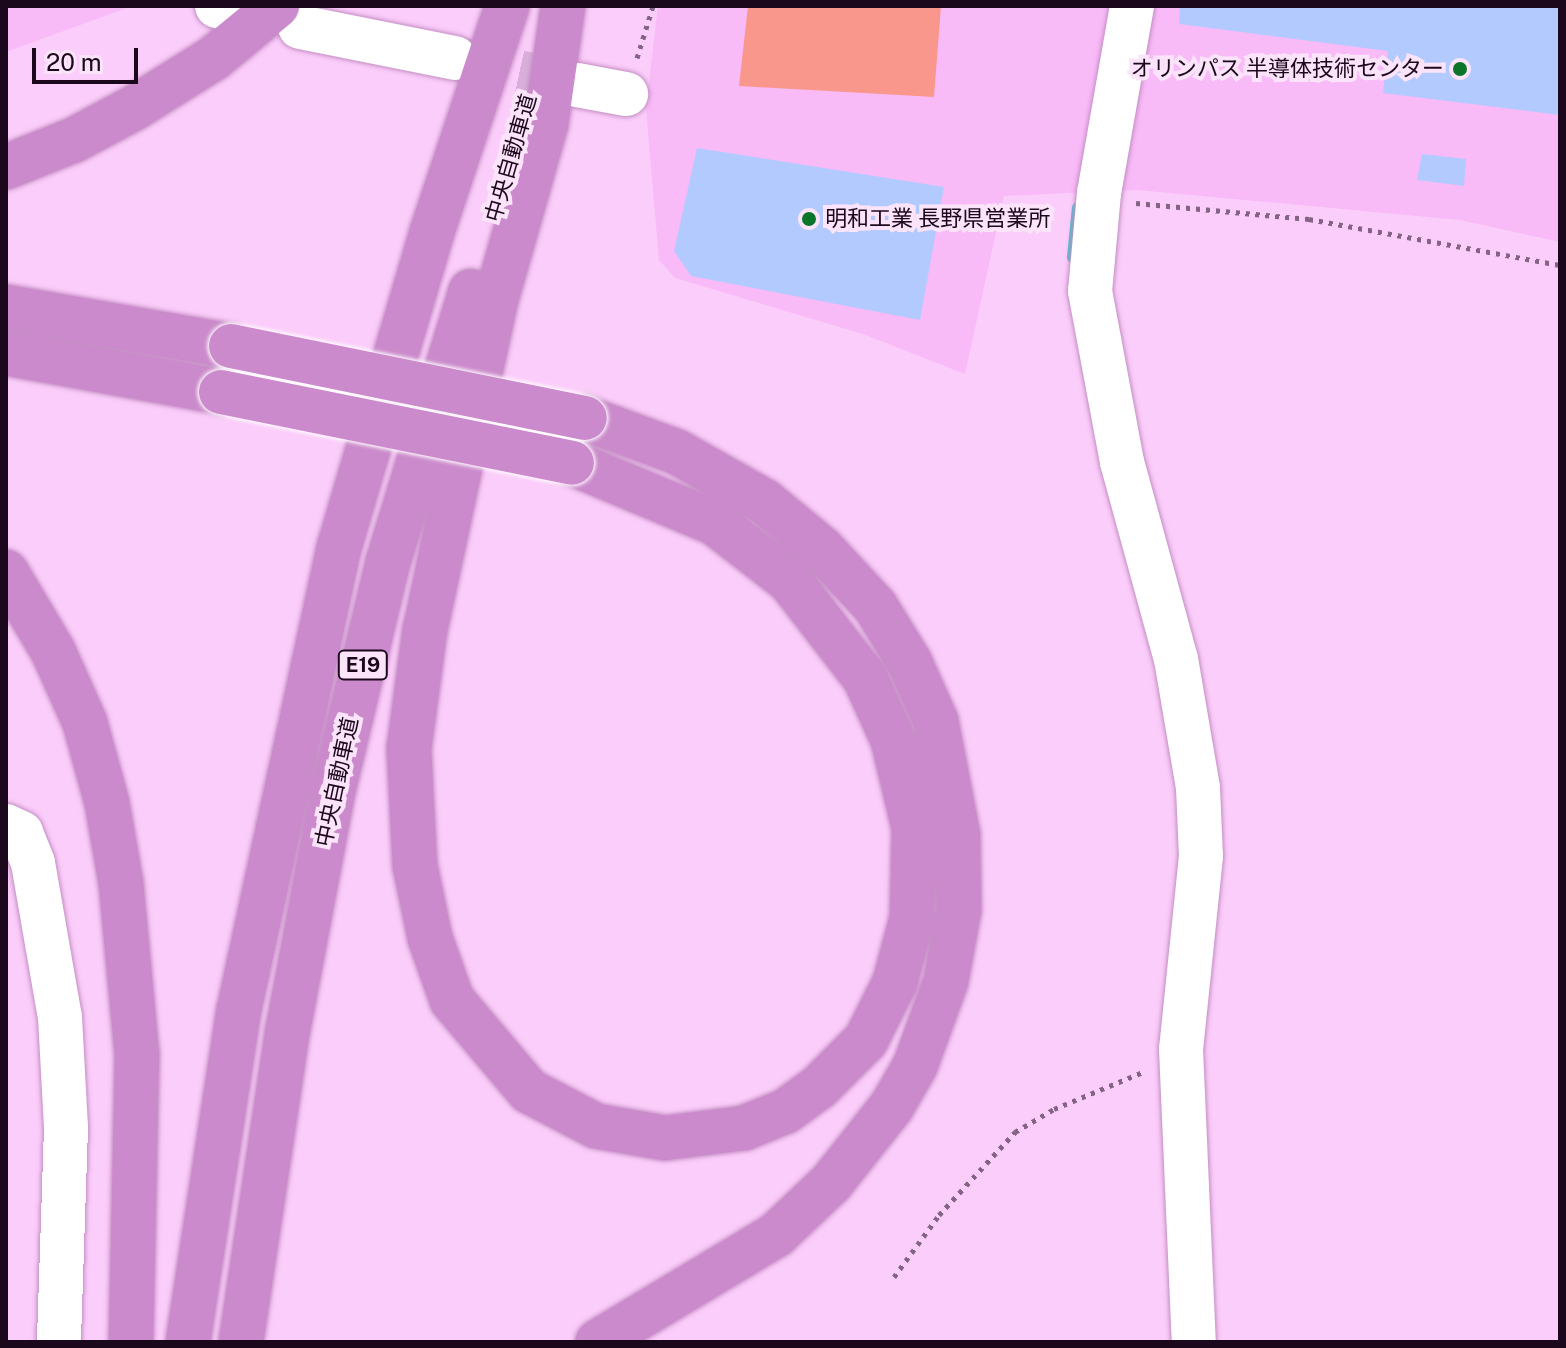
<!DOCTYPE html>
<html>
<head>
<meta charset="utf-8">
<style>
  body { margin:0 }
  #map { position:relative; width:1566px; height:1348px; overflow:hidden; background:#fbcdfa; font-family:"Public Sans","Noto Sans JP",sans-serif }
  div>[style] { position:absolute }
  .built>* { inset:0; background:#f9baf8 }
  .green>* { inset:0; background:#fa978c }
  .stream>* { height:11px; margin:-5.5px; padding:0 5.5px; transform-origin:5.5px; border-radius:5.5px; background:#46bdcc }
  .building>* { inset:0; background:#b3caff }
  .minor-tunnel>* { height:44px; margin-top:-22px; transform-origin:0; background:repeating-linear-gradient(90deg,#d9afd9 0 44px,transparent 0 66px) }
  .path>* { height:5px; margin-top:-2.5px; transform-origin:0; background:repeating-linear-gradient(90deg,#846484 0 4px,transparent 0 10px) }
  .roads { filter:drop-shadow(0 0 2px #c48ec4) drop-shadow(0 0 2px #c48ec4) }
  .minor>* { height:44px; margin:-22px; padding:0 22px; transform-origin:22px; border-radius:22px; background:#fff }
  .highway>* { height:44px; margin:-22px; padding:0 22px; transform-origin:22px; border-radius:22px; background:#cb8acb }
  .bridges { filter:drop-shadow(0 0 2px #fff) drop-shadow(0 0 2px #fff) }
  .highway-bridge>* { height:44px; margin:-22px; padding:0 22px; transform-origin:22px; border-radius:22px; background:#cb8acb }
  .dots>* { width:22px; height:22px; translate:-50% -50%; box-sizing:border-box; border:4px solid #fbe3fa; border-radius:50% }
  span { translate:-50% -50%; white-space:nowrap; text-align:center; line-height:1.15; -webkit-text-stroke:8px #fbe3fa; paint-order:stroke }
  .shield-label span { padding:2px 6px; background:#fbe3fa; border:2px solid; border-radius:6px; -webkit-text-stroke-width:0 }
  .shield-label { font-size:20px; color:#1b081c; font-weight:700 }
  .poi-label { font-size:22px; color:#1b081c }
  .right { translate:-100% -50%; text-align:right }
  .left { translate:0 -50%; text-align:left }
  .street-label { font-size:22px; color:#1b081c }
  .frame { position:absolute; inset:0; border:8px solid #1b081c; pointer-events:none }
  .scale { position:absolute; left:32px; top:48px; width:106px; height:36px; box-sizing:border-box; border:4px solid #1b081c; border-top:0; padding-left:10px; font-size:24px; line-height:28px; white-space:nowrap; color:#1b081c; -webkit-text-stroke:6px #fbe3fa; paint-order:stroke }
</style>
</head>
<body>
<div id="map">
  <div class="built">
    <div style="clip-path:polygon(6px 6px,132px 6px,6px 52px)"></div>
    <div style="clip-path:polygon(658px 6px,1560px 6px,1560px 242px,1460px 220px,1137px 190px,1004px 196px,965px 374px,863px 334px,675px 278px,659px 260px,646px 108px)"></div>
  </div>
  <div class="green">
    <div style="clip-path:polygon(748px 6px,941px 6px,934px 97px,739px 86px)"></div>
  </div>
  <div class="stream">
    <div style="left:1072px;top:257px;width:50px;rotate:-84.3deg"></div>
  </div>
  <div class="building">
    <div style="clip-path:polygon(1180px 6px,1560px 6px,1560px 115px,1383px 93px,1388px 51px,1179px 24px)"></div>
    <div style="clip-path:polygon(697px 148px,944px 187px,920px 320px,691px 276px,674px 251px)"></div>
    <div style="clip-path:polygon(1422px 154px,1466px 159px,1464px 186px,1417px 180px)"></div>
  </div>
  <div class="minor-tunnel">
    <div style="left:455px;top:58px;width:125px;rotate:12.5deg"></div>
  </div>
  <div class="path">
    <div style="left:637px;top:58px;width:54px;rotate:-72.9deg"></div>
    <div style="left:1136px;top:203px;width:174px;rotate:5.3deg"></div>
    <div style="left:1309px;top:219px;width:255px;rotate:10.4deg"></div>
    <div style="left:894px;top:1277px;width:77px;rotate:-54deg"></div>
    <div style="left:939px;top:1215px;width:113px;rotate:-47.5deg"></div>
    <div style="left:1015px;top:1132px;width:45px;rotate:-30.5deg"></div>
    <div style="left:1054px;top:1109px;width:96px;rotate:-22.6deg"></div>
  </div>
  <div class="roads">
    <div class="minor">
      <div style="left:217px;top:6px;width:20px;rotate:15deg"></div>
      <div style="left:1132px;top:6px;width:190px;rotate:100deg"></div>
      <div style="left:1099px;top:193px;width:98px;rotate:95.2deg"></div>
      <div style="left:1090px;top:291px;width:174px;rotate:79.4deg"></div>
      <div style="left:1122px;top:462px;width:204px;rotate:74.7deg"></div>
      <div style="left:1176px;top:659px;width:131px;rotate:80.3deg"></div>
      <div style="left:1198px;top:788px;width:68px;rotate:87.5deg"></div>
      <div style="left:1201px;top:856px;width:194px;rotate:95.9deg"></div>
      <div style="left:1181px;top:1049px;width:293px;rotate:87.5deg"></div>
      <div style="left:300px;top:27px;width:158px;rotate:11.3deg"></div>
      <div style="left:577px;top:85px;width:50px;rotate:10.4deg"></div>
      <div style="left:6px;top:826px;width:17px;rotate:25deg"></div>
      <div style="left:21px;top:833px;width:32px;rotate:68deg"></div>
      <div style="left:33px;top:863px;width:156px;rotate:80.1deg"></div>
      <div style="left:60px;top:1017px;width:111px;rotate:86.9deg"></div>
      <div style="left:66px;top:1128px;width:214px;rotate:91.9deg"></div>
    </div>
    <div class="highway">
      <div style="left:563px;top:6px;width:119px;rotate:98.2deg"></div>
      <div style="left:546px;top:124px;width:182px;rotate:105.9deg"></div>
      <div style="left:496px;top:299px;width:338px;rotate:102.1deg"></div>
      <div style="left:425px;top:629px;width:121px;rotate:97.6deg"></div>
      <div style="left:409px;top:749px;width:117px;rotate:87.1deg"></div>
      <div style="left:415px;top:866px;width:74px;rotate:78.2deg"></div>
      <div style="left:430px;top:938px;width:66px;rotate:70.5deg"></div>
      <div style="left:452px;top:1000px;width:119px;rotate:49.8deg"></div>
      <div style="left:529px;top:1091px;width:76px;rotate:27.6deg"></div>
      <div style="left:596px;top:1126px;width:70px;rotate:9.9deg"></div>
      <div style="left:665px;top:1138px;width:80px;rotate:-7.2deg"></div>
      <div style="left:744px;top:1128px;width:45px;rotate:-22deg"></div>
      <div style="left:786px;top:1111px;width:39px;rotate:-36deg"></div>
      <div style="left:818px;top:1088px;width:68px;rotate:-45deg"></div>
      <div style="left:866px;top:1040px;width:65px;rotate:-63.4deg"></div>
      <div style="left:895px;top:982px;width:66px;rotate:-75.1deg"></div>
      <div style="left:912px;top:918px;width:90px;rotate:-88.7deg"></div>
      <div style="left:914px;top:828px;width:90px;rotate:-103.4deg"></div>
      <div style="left:893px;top:740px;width:68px;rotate:-114.3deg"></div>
      <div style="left:865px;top:678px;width:123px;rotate:-127.7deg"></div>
      <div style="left:790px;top:581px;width:95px;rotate:-142.3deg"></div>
      <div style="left:715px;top:523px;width:155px;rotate:-157.2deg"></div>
      <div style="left:6px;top:167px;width:73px;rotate:-21.7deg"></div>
      <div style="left:74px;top:140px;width:68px;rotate:-28.1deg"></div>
      <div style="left:134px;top:108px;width:94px;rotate:-32deg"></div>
      <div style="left:214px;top:58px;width:82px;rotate:-39.5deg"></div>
      <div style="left:6px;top:307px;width:228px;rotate:9.8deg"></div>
      <div style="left:6px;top:353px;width:219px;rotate:10.3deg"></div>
      <div style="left:585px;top:418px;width:98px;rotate:20.3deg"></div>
      <div style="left:677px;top:452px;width:100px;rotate:29.4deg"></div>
      <div style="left:764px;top:501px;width:75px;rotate:39.6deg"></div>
      <div style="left:822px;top:549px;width:78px;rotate:47.1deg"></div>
      <div style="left:875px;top:606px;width:67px;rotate:58.4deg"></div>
      <div style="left:910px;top:663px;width:64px;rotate:65.9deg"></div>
      <div style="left:936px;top:721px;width:116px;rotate:79.1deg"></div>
      <div style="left:958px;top:835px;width:75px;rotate:89.2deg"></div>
      <div style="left:959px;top:910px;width:72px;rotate:100.4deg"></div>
      <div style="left:946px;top:981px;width:90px;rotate:110deg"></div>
      <div style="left:915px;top:1066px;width:46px;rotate:119.9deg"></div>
      <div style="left:892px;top:1106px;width:98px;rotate:128.4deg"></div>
      <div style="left:831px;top:1183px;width:76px;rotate:136.6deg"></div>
      <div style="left:776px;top:1235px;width:208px;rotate:149deg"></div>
      <div style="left:6px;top:572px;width:92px;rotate:59.3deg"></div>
      <div style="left:53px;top:651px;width:79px;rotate:66deg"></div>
      <div style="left:85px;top:723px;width:83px;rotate:74.6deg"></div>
      <div style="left:107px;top:803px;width:81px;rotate:80.1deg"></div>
      <div style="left:121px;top:883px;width:172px;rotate:84.7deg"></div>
      <div style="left:137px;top:1054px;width:288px;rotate:91.2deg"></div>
      <div style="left:188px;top:1342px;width:336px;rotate:-81.3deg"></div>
      <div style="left:239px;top:1010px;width:473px;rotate:-77.8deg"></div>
      <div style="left:339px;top:548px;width:329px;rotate:-73.6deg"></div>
      <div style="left:432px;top:232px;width:238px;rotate:-71.6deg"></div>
      <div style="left:241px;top:1342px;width:317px;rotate:-81.5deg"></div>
      <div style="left:288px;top:1029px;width:242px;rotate:-79.3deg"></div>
      <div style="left:333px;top:791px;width:236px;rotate:-76.5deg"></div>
      <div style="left:388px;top:562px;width:283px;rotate:-73deg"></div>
    </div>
  </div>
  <div class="bridges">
    <div class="highway-bridge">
      <div style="left:231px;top:346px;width:361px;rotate:11.5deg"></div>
      <div style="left:221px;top:392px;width:358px;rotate:11.4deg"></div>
    </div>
  </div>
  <div class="dots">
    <div style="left:1460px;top:69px;background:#0b7629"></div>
    <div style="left:809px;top:219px;background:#0b7629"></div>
  </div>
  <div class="shield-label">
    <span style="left:363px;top:665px">E19</span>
  </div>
  <div class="poi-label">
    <span class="right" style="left:1444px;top:69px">オリンパス 半導体技術センター</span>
    <span class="left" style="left:825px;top:219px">明和工業 長野県営業所</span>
  </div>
  <div class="street-label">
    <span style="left:511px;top:158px;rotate:-74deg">中央自動車道</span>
    <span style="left:337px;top:782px;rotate:-78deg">中央自動車道</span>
  </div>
  <div class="frame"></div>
  <div class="scale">20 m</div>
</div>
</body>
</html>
